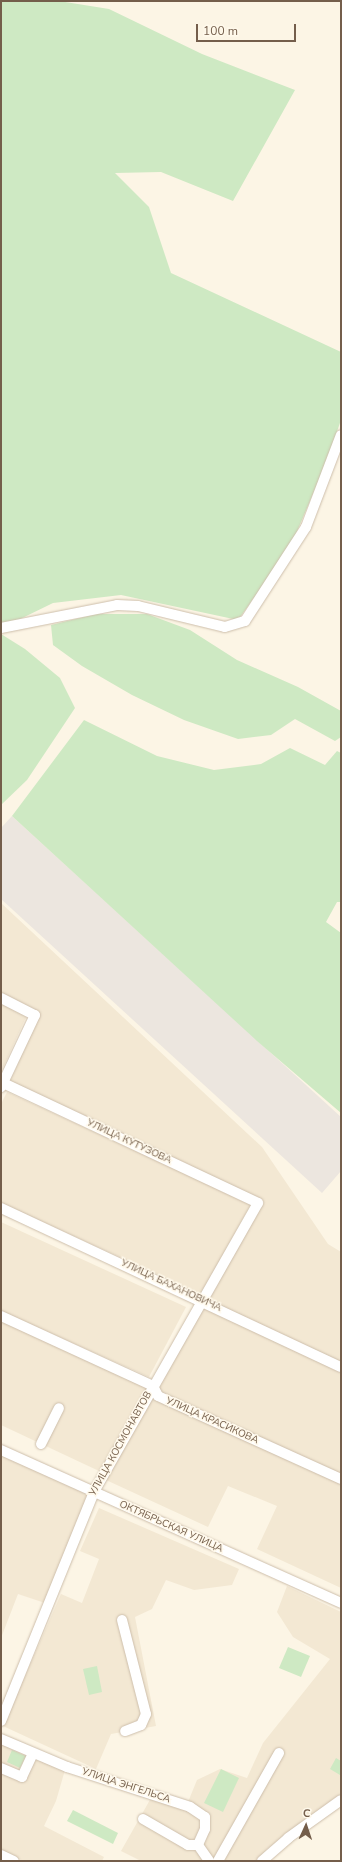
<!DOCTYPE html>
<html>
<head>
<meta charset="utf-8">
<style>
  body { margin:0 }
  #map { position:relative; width:342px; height:1862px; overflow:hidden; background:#fcf5e5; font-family:"Nunito Sans",sans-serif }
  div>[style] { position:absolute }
  .residential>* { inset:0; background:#f3e8d3 }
  .industrial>* { inset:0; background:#ece6df }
  .green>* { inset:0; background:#cee9c3 }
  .roads { filter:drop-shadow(0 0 1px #cdbeab) drop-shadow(0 0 1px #cdbeab) }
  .minor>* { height:10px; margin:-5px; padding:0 5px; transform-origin:5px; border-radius:5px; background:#fff }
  span { translate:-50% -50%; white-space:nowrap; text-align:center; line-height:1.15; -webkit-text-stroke:3px #fff9eb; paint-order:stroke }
  .street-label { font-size:10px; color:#745e4b }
  .frame { position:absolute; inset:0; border:2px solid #745e4b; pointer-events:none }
  .north { position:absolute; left:286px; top:1806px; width:40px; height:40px; -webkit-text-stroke:3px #fff9eb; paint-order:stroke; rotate:3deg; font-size:11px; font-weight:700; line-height:16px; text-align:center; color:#745e4b }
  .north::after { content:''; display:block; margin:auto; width:14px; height:18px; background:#745e4b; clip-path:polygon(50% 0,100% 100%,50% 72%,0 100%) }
  .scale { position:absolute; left:196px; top:24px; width:100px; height:18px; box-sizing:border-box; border:2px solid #745e4b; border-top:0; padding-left:5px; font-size:12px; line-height:14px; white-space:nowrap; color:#745e4b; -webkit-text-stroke:3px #fff9eb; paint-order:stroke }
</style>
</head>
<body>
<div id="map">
  <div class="residential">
    <div style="clip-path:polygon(1px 903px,262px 1147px,328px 1244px,341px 1252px,341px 1362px,207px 1299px,262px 1201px,10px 1081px,40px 1014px,1px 994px)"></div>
    <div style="clip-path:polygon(1px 1002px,27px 1015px,1px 1072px)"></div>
    <div style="clip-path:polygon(7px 1092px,251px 1204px,201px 1294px,1px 1203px,1px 1104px)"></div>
    <div style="clip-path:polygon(1px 1222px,186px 1307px,149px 1377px,1px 1311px)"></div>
    <div style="clip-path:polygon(203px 1305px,341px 1372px,341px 1475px,162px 1395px,157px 1387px)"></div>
    <div style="clip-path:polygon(1px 1319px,149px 1387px,99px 1471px,1px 1425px)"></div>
    <div style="clip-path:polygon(152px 1396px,341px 1483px,341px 1588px,257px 1549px,277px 1506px,228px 1486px,208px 1527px,106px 1480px)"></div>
    <div style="clip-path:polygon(1px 1452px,88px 1493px,90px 1497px,45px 1603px,18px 1594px,1px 1638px)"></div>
    <div style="clip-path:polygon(99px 1508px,239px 1569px,232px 1585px,194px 1590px,166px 1580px,152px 1609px,135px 1617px,156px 1726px,111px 1734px,96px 1769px,3px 1726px,61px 1594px,82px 1603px,99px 1559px,80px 1551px)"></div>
    <div style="clip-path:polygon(287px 1586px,341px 1612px,341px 1796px,267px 1849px,257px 1861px,141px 1861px,121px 1851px,151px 1798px,188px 1802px,197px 1780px,220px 1769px,247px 1778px,263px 1743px,330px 1659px,293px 1637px,277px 1612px)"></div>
    <div style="clip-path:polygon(2px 1742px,65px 1770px,56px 1801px,44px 1826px,104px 1857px,102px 1861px,23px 1861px,1px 1850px)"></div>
  </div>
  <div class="industrial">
    <div style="clip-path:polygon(12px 816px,341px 1117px,341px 1171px,322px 1193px,1px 899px,1px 828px)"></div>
  </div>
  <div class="green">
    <div style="clip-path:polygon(1px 1px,59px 1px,109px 9px,202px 54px,295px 90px,233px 201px,161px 172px,115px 173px,149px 207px,171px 273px,341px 352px,341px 420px,326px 463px,290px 548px,238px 620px,121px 595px,53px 603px,12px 623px,1px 623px)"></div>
    <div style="clip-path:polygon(96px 614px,147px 614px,190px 630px,237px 660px,298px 687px,341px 711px,341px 737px,335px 741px,295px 719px,271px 735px,238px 739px,184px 720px,132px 695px,82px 666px,53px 645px,51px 625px)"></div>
    <div style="clip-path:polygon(1px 634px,25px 649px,60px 678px,75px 708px,27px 780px,1px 805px)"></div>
    <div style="clip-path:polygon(84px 720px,157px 756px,214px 770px,261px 764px,290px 748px,325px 765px,337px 751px,341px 753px,341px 902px,337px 902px,326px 922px,341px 933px,341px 1113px,257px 1041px,12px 816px)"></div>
    <div style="clip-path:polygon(288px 1647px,310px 1656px,301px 1677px,279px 1668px)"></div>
    <div style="clip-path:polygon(97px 1666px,102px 1692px,89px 1695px,83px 1669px)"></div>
    <div style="clip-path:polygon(12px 1750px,26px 1756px,20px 1768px,7px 1762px)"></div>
    <div style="clip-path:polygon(336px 1758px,341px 1761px,340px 1775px,330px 1769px)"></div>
    <div style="clip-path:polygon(221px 1769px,239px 1778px,223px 1812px,204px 1803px)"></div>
    <div style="clip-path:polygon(73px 1810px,118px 1833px,113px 1844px,67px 1821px)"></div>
  </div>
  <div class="roads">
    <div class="minor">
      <div style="left:1px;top:628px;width:118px;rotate:-11.2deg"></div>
      <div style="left:117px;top:605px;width:21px;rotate:3deg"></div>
      <div style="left:138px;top:606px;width:89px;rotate:13.6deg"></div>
      <div style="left:225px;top:627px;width:21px;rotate:-17deg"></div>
      <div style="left:245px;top:621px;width:112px;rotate:-57deg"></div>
      <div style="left:306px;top:527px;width:98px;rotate:-69.2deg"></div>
      <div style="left:1px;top:998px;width:38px;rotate:27deg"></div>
      <div style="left:35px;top:1015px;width:80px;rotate:115.3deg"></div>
      <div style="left:1px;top:1082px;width:284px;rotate:25.2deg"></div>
      <div style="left:258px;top:1203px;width:332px;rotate:119.6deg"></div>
      <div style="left:94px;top:1492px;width:247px;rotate:112.1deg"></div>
      <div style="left:1px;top:1208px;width:375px;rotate:25.1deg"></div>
      <div style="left:1px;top:1316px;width:167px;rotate:24.7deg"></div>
      <div style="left:153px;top:1386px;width:11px;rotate:63deg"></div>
      <div style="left:158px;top:1396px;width:201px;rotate:24.4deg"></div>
      <div style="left:41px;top:1444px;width:40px;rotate:-63.4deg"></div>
      <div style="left:1px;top:1450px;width:373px;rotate:24.2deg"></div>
      <div style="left:122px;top:1620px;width:97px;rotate:75.7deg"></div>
      <div style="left:146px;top:1714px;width:12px;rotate:114deg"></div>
      <div style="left:141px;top:1725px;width:17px;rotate:159deg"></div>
      <div style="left:1px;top:1739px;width:72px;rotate:23deg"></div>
      <div style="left:67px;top:1767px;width:129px;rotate:18deg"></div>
      <div style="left:190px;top:1807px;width:18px;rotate:34deg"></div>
      <div style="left:205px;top:1817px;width:12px;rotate:90deg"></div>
      <div style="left:205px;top:1829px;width:17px;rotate:114deg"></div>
      <div style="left:198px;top:1845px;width:19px;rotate:55deg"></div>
      <div style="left:1px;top:1768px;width:23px;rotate:23deg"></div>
      <div style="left:22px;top:1777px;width:26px;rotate:-65deg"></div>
      <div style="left:143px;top:1819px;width:52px;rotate:30deg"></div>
      <div style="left:188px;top:1845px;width:10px"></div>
      <div style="left:1px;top:1855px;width:14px;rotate:25deg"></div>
      <div style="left:218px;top:1861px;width:124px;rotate:-60.5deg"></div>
      <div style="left:262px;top:1861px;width:35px;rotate:-41deg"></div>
      <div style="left:288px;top:1838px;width:65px;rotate:-35.6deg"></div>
    </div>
  </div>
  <div class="street-label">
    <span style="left:129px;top:1142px;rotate:25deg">УЛИЦА КУТУЗОВА</span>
    <span style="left:171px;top:1286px;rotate:25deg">УЛИЦА БАХАНОВИЧА</span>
    <span style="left:212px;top:1421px;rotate:24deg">УЛИЦА КРАСИКОВА</span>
    <span style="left:121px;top:1444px;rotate:-61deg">УЛИЦА КОСМОНАВТОВ</span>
    <span style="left:171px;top:1527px;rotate:24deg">ОКТЯБРЬСКАЯ УЛИЦА</span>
    <span style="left:126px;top:1786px;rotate:18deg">УЛИЦА ЭНГЕЛЬСА</span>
  </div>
  <div class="frame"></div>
  <div class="north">С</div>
  <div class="scale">100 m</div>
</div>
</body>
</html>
